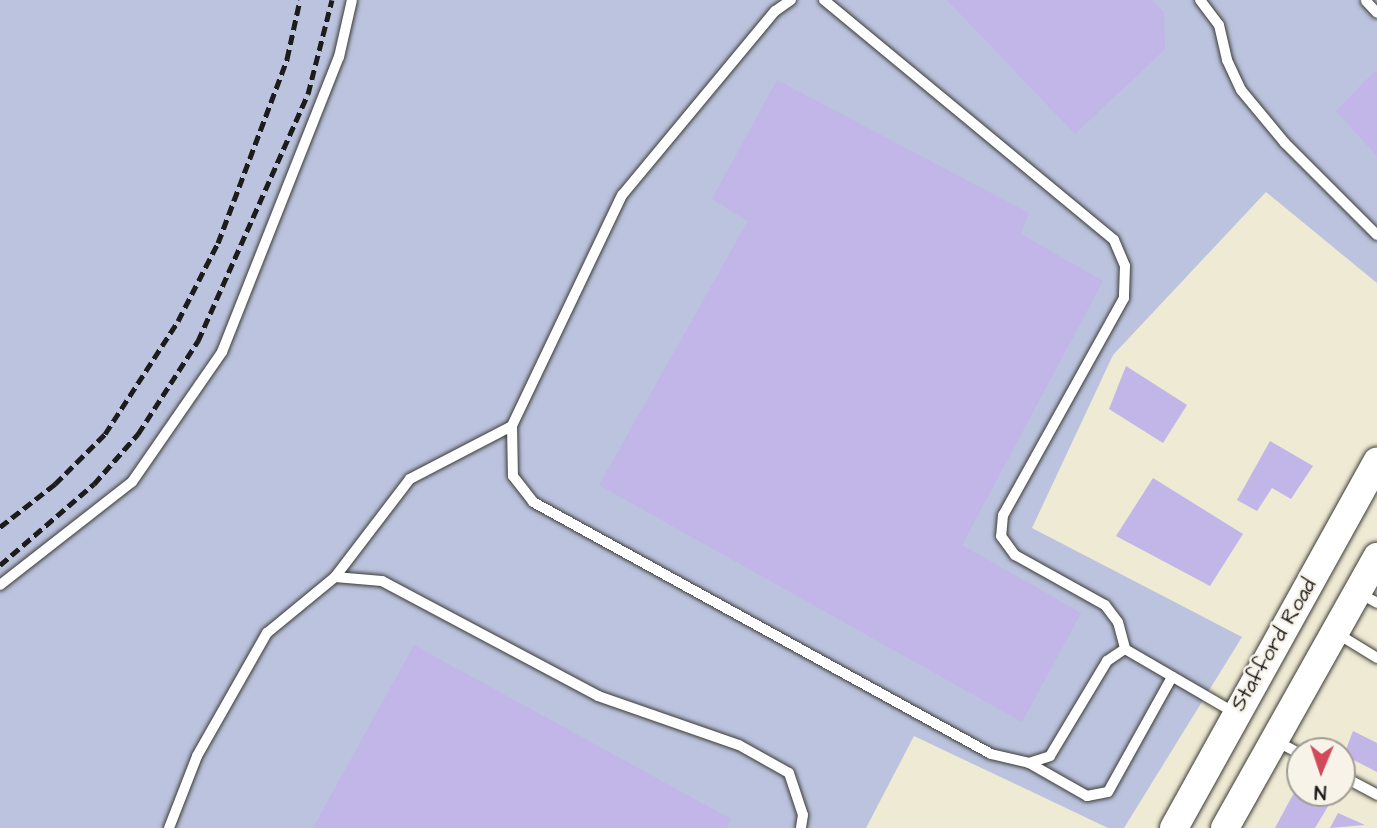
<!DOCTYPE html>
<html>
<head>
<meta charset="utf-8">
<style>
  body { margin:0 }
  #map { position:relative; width:1377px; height:828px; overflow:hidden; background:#efead3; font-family:"Architects Daughter",sans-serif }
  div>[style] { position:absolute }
  .industrial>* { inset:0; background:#bbc3de }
  .building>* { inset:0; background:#c2b5e7 }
  .roads { filter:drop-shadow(0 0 2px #3c3b37) drop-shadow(0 0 2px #3c3b37) }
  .service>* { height:10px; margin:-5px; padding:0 5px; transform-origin:5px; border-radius:5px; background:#fff }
  .secondary>* { height:28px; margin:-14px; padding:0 14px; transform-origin:14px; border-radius:14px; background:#fff }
  .rail>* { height:5px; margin-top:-2.5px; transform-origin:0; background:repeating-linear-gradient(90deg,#1c1c1c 0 10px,transparent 0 15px) }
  span { translate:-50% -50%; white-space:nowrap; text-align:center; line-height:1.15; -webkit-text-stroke:5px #f7f3e8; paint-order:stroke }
  .street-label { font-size:21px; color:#1c1c1c }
  .north { position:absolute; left:1286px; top:737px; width:70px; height:70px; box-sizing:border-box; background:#f7f3e8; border:2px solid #9f9d96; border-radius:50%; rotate:182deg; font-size:19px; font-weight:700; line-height:28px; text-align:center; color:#1c1c1c }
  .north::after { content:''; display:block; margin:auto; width:24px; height:32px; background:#d1495b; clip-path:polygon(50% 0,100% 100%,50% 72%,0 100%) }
</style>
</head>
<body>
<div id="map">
  <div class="industrial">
    <div style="clip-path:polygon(0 0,1377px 0,1377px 283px,1266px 192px,1113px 355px,1032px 528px,1242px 637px,1124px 828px,1108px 828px,914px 736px,866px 828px,0 828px)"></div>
  </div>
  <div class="building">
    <div style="clip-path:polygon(947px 0,1152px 0,1164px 12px,1165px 49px,1075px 134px)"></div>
    <div style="clip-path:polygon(1375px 71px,1377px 73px,1377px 156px,1336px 111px)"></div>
    <div style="clip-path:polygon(777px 80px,1029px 213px,1021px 234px,1103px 281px,962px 545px,1081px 613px,1022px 722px,599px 485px,748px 221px,712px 199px)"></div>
    <div style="clip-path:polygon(1126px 366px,1187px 405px,1163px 443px,1109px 409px)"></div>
    <div style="clip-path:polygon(1270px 441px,1313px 466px,1291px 499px,1272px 488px,1257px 511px,1237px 500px)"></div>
    <div style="clip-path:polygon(1153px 478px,1243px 534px,1210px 586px,1116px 536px)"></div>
    <div style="clip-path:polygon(414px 645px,731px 819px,726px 828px,313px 828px)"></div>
    <div style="clip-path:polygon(1353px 731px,1377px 743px,1377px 772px,1344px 755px)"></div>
    <div style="clip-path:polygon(1296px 789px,1330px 803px,1315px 828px,1275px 828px)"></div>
    <div style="clip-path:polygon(1338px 813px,1365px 825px,1330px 828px)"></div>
  </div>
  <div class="roads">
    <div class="service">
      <div style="left:791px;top:0;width:19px;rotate:145deg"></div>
      <div style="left:775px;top:11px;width:239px;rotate:129.7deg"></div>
      <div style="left:622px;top:195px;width:256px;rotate:115.5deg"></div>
      <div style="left:512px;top:426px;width:50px;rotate:88.9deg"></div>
      <div style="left:513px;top:476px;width:33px;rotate:52deg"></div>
      <div style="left:533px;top:502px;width:523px;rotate:28.82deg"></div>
      <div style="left:991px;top:754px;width:39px;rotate:13deg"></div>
      <div style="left:1029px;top:763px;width:22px;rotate:-18deg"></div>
      <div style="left:1050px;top:756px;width:111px;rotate:-59deg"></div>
      <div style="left:1107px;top:661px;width:22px;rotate:-34deg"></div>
      <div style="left:824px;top:0;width:376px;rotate:39.6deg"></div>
      <div style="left:1114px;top:240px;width:28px;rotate:67deg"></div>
      <div style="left:1125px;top:266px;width:32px;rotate:92deg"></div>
      <div style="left:1124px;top:298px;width:248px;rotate:119.1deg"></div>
      <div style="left:1003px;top:515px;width:21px;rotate:95deg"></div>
      <div style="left:1001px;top:536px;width:24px;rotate:54deg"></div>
      <div style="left:1015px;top:555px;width:103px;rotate:29.1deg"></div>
      <div style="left:1105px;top:605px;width:21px;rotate:53deg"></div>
      <div style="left:1118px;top:622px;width:28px;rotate:75deg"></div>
      <div style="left:1125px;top:649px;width:127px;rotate:30.2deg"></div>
      <div style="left:1200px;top:0;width:31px;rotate:53deg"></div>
      <div style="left:1219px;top:25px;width:36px;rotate:77deg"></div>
      <div style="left:1227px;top:60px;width:33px;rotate:65deg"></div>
      <div style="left:1241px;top:90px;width:69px;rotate:50.3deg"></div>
      <div style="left:1285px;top:143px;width:130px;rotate:45deg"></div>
      <div style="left:1366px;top:1px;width:16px;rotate:47deg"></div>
      <div style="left:335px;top:577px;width:123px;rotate:-52.6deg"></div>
      <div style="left:410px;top:479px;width:115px;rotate:-27.5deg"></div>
      <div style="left:0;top:585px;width:167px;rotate:-38deg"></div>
      <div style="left:132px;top:482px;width:158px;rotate:-55.3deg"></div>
      <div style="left:222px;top:352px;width:317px;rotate:-68.4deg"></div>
      <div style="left:339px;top:57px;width:58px;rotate:-77.2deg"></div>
      <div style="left:1361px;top:594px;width:18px;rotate:29deg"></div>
      <div style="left:1338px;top:634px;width:46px;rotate:31.6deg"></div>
      <div style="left:1276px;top:741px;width:27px;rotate:28deg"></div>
      <div style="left:1029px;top:763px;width:67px;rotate:29.6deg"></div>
      <div style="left:1087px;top:796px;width:21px;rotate:-11deg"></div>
      <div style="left:1108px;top:792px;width:132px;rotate:-60.9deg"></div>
      <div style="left:1342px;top:776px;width:40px;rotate:28deg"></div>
      <div style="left:169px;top:828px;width:77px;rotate:-68.7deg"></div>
      <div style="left:197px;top:756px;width:142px;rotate:-60.4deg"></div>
      <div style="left:267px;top:633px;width:88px;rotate:-39.5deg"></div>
      <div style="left:335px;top:577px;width:47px;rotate:4.9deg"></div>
      <div style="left:382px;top:581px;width:245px;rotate:28deg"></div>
      <div style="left:598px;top:696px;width:149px;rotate:19.2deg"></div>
      <div style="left:739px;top:745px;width:57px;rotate:29.2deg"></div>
      <div style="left:789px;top:773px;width:44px;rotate:71.6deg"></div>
      <div style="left:803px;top:815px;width:13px;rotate:99deg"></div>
    </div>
    <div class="secondary">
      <div style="left:1174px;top:828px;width:419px;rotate:-61deg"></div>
      <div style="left:1225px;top:828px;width:311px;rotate:-60.7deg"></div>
    </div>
  </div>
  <div class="rail">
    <div style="left:0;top:527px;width:70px;rotate:-38deg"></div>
    <div style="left:55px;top:484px;width:71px;rotate:-45deg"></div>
    <div style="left:105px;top:434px;width:135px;rotate:-57.1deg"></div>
    <div style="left:178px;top:321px;width:88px;rotate:-62.9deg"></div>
    <div style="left:218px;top:243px;width:197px;rotate:-69.4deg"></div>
    <div style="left:287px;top:59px;width:60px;rotate:-77.6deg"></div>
    <div style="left:0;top:565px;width:124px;rotate:-40.8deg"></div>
    <div style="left:94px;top:484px;width:67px;rotate:-48.7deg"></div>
    <div style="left:138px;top:434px;width:111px;rotate:-57.2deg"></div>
    <div style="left:198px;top:341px;width:270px;rotate:-66deg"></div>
    <div style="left:308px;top:94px;width:97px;rotate:-75.7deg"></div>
  </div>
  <div class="street-label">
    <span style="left:1274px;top:645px;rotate:-60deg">Stafford Road</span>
  </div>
  <div class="north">N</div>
</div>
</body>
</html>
